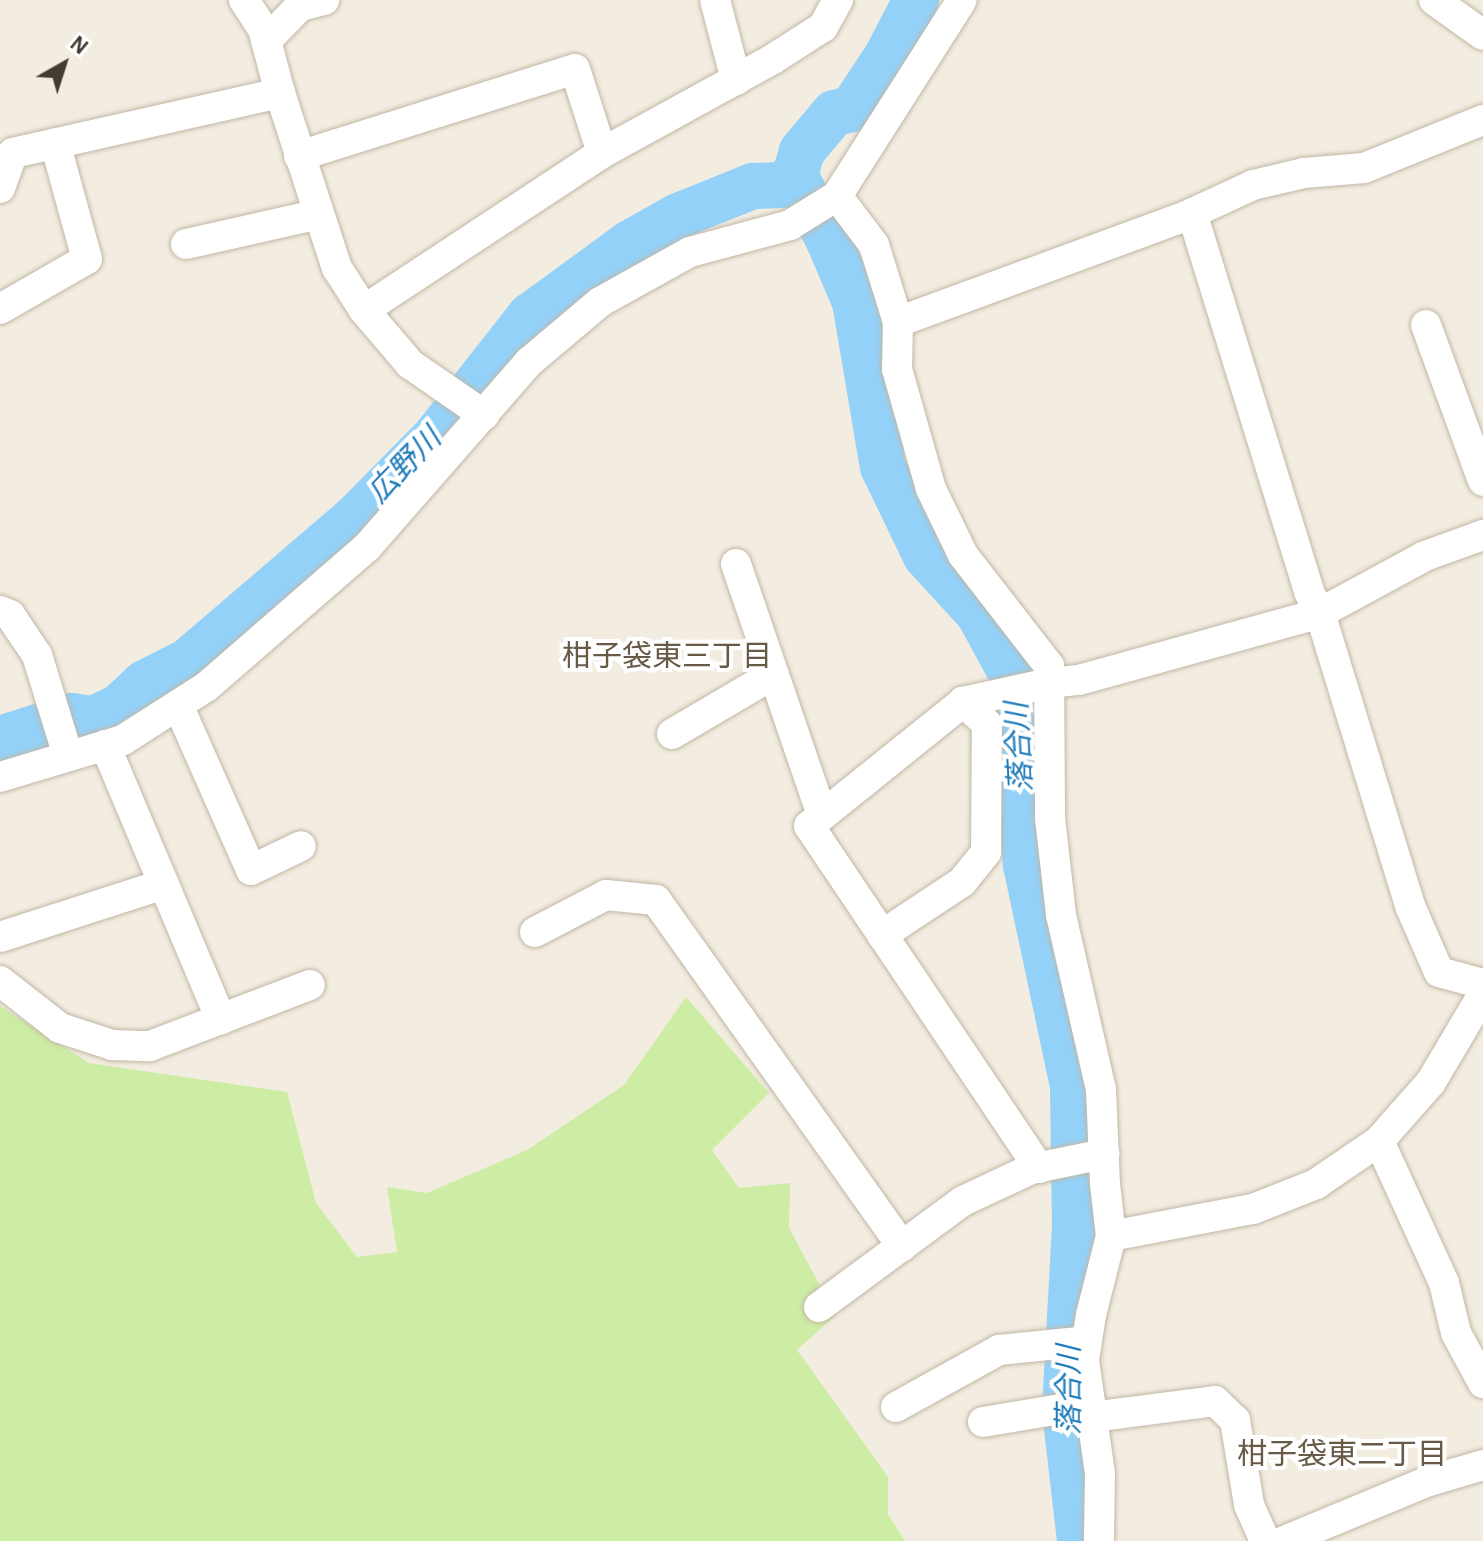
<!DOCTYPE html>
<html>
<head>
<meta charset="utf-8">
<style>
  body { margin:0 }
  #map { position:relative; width:1483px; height:1541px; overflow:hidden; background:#f3ede1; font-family:"Alegreya Sans","Noto Sans JP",sans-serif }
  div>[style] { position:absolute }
  .green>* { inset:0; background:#cdeda4 }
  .river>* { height:46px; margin:-23px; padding:0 23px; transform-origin:23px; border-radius:23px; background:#94d1f8 }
  .roads { filter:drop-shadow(0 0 2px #c1b7a5) drop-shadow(0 0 2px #c1b7a5) }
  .minor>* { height:30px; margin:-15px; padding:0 15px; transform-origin:15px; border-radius:15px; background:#fff }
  span { translate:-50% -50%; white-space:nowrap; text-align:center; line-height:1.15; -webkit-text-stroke:8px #fff; paint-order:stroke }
  .water-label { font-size:30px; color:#207cbb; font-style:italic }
  .neighbourhood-label { font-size:30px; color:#685a47 }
  .north { position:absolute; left:24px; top:24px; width:80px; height:80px; -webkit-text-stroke:6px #fff; paint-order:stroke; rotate:39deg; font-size:22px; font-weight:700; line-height:32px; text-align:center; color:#443c31 }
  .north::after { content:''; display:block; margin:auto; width:28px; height:36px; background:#443c31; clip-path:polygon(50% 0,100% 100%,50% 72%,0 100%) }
</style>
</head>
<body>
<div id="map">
  <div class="green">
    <div style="clip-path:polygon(686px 997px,769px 1093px,712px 1150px,739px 1188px,790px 1183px,789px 1228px,836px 1315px,797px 1350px,888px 1477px,888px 1514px,905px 1541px,0 1541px,0 1006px,89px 1063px,287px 1092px,316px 1203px,357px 1257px,397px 1252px,387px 1187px,427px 1193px,527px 1150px,624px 1085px)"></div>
  </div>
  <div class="river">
    <div style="left:916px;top:0;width:63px;rotate:117.4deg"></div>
    <div style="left:887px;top:56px;width:64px;rotate:123.4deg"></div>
    <div style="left:852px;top:109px;width:18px;rotate:167deg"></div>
    <div style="left:834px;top:113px;width:50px;rotate:130.1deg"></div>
    <div style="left:802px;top:151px;width:25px;rotate:106deg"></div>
    <div style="left:795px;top:175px;width:74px;rotate:62.7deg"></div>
    <div style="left:829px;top:241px;width:66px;rotate:66.9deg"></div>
    <div style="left:855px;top:302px;width:167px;rotate:80.4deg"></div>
    <div style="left:883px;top:467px;width:99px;rotate:64.2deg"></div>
    <div style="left:926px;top:556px;width:79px;rotate:47.6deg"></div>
    <div style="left:979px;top:614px;width:80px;rotate:61.5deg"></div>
    <div style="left:1017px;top:684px;width:181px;rotate:87.2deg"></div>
    <div style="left:1026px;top:865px;width:227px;rotate:78deg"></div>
    <div style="left:1073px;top:1087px;width:138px;rotate:89.2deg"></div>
    <div style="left:1075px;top:1225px;width:186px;rotate:93.1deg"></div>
    <div style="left:1065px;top:1411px;width:131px;rotate:83.4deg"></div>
    <div style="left:0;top:739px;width:76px;rotate:-17.7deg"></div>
    <div style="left:72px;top:716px;width:21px;rotate:8deg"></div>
    <div style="left:93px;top:719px;width:29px;rotate:-25deg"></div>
    <div style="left:119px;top:707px;width:35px;rotate:-43deg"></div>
    <div style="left:145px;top:683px;width:48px;rotate:-27.1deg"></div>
    <div style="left:188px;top:661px;width:220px;rotate:-40.6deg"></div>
    <div style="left:355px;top:518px;width:114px;rotate:-45.4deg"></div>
    <div style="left:435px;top:437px;width:154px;rotate:-51.9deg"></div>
    <div style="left:530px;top:316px;width:124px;rotate:-36.1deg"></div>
    <div style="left:630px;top:243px;width:55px;rotate:-29.4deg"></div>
    <div style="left:678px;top:216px;width:81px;rotate:-21.8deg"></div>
    <div style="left:753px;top:186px;width:28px;rotate:-2deg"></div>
    <div style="left:781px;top:185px;width:17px;rotate:-36deg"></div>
  </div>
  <div class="roads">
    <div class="minor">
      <div style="left:244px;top:0;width:35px;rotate:57deg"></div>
      <div style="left:263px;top:29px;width:66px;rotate:75.1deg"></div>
      <div style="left:280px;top:93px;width:184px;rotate:72deg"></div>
      <div style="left:337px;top:268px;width:50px;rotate:57.3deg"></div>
      <div style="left:364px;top:310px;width:71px;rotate:49.6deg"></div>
      <div style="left:410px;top:364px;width:90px;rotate:34.6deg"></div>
      <div style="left:715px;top:0;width:83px;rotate:75.3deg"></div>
      <div style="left:1434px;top:0;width:60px;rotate:35.5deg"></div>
      <div style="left:266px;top:41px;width:49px;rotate:-45.8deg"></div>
      <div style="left:300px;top:6px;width:25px;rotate:-14deg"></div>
      <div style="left:299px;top:156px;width:289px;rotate:-17.5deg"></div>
      <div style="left:575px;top:69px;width:88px;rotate:72.2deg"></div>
      <div style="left:0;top:188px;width:37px;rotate:-70deg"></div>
      <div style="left:13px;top:153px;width:274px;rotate:-12.7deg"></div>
      <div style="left:837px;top:196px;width:61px;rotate:52.9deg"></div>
      <div style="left:874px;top:245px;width:81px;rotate:72.7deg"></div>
      <div style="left:898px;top:322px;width:47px;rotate:91.2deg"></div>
      <div style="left:897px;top:369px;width:125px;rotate:74.2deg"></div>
      <div style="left:931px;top:489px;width:73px;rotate:64.1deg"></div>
      <div style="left:963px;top:555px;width:140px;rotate:52.2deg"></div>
      <div style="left:1049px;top:666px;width:152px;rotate:89.6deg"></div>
      <div style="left:1050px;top:818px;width:98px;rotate:83.5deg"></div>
      <div style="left:1061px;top:915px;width:179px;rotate:77.1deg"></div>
      <div style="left:1101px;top:1089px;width:95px;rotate:87.6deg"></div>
      <div style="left:1105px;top:1184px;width:52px;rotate:83.4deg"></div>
      <div style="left:1111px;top:1236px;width:81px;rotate:104.2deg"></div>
      <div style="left:1091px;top:1315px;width:46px;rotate:98.8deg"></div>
      <div style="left:1084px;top:1360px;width:115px;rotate:82deg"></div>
      <div style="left:1100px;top:1474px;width:67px;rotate:90.9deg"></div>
      <div style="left:1192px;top:213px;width:397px;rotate:72.8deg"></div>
      <div style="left:1309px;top:592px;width:24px;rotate:62deg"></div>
      <div style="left:1320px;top:613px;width:119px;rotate:-28.5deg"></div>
      <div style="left:1425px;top:556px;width:62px;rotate:-19.9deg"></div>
      <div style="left:186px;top:244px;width:136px;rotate:-12.7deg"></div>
      <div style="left:0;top:309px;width:100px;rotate:-29.9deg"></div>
      <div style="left:87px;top:259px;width:120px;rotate:-105.4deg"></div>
      <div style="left:364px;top:310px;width:285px;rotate:-33.4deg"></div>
      <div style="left:602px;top:153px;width:195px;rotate:-28.8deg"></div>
      <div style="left:773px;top:59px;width:59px;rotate:-32.6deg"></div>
      <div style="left:823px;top:27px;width:31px;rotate:-61deg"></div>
      <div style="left:898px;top:322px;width:305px;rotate:-20.2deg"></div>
      <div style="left:1184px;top:217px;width:76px;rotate:-24.9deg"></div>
      <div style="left:1253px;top:185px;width:52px;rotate:-13.2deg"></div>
      <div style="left:1304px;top:173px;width:60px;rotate:-4.8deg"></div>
      <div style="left:1364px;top:168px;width:128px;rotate:-22deg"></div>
      <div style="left:1426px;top:325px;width:166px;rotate:69.9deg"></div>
      <div style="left:736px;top:564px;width:265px;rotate:71.1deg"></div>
      <div style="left:0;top:611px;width:11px;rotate:22deg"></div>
      <div style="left:10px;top:615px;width:48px;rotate:56deg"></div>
      <div style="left:37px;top:655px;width:106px;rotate:72.9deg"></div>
      <div style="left:178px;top:705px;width:180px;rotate:66.1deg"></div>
      <div style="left:251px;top:870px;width:55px;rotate:-25.6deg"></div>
      <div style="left:672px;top:734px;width:118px;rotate:-30.5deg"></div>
      <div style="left:105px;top:745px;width:298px;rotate:67.1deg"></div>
      <div style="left:0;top:777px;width:128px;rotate:-16.7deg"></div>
      <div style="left:123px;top:740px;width:98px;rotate:-32.6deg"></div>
      <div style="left:206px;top:687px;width:213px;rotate:-41deg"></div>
      <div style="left:367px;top:547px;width:246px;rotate:-48.8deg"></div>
      <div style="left:529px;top:362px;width:93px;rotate:-40.2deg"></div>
      <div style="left:600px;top:302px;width:103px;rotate:-29.1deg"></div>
      <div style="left:690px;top:252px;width:104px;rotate:-15.1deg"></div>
      <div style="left:790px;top:225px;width:55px;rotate:-31.7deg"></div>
      <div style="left:837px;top:196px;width:232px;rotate:-57.5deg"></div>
      <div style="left:535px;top:932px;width:80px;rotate:-27.5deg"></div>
      <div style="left:606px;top:895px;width:50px;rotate:5.7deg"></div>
      <div style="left:656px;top:900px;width:425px;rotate:54.6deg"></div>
      <div style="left:882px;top:935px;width:96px;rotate:-33.5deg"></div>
      <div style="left:962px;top:882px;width:38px;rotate:-51deg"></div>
      <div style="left:986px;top:852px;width:128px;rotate:-89.6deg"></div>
      <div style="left:987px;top:724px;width:33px;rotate:-137deg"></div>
      <div style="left:0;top:937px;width:172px;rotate:-17.9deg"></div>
      <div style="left:0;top:981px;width:76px;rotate:38.1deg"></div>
      <div style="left:60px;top:1028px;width:55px;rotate:18.1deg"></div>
      <div style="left:112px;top:1045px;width:38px;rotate:2deg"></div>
      <div style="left:150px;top:1046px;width:171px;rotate:-20.9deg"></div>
      <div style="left:1379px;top:1141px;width:156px;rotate:65.4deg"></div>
      <div style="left:1444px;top:1283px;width:51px;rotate:76.5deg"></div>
      <div style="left:1456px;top:1333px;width:57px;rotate:61.6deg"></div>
      <div style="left:1039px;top:1168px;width:412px;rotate:-123.9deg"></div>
      <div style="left:809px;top:826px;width:198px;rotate:-38.8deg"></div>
      <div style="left:963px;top:702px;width:88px;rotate:-12.5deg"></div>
      <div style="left:1049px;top:683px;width:30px;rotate:-6deg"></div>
      <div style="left:1079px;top:680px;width:250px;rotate:-15.5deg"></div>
      <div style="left:1320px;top:613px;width:309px;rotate:72.9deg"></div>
      <div style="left:1411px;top:908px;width:70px;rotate:66.4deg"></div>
      <div style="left:1439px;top:972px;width:46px;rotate:15.3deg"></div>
      <div style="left:1111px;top:1236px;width:145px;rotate:-10.8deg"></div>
      <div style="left:1253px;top:1209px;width:68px;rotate:-21.6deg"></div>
      <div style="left:1316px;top:1184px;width:76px;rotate:-34.3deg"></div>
      <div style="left:1379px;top:1141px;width:79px;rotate:-48.6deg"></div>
      <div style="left:1431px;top:1082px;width:102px;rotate:-59.4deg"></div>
      <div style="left:819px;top:1307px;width:179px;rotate:-36.4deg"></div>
      <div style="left:963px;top:1201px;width:75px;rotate:-25.2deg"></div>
      <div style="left:1031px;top:1169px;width:75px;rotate:-11.6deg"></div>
      <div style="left:896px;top:1407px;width:118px;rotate:-29deg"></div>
      <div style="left:999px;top:1350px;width:88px;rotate:-5.8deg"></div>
      <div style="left:1092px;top:1417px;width:124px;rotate:-7.4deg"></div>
      <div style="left:1215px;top:1401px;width:28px;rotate:44deg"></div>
      <div style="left:1235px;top:1420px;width:86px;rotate:80.6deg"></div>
      <div style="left:1249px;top:1505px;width:39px;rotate:66deg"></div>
      <div style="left:983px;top:1422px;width:109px;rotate:-9.5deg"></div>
      <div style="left:1284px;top:1541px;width:157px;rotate:-22.5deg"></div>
      <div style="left:1429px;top:1481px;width:56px;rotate:-16.5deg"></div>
    </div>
  </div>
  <div class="water-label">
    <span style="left:405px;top:466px;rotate:-46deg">広野川</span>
    <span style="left:1020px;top:747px;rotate:-93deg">落合川</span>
    <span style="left:1070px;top:1390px;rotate:-90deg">落合川</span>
  </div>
  <div class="neighbourhood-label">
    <span style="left:667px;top:657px">柑子袋東三丁目</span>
    <span style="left:1342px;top:1455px">柑子袋東二丁目</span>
  </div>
  <div class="north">N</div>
</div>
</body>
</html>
